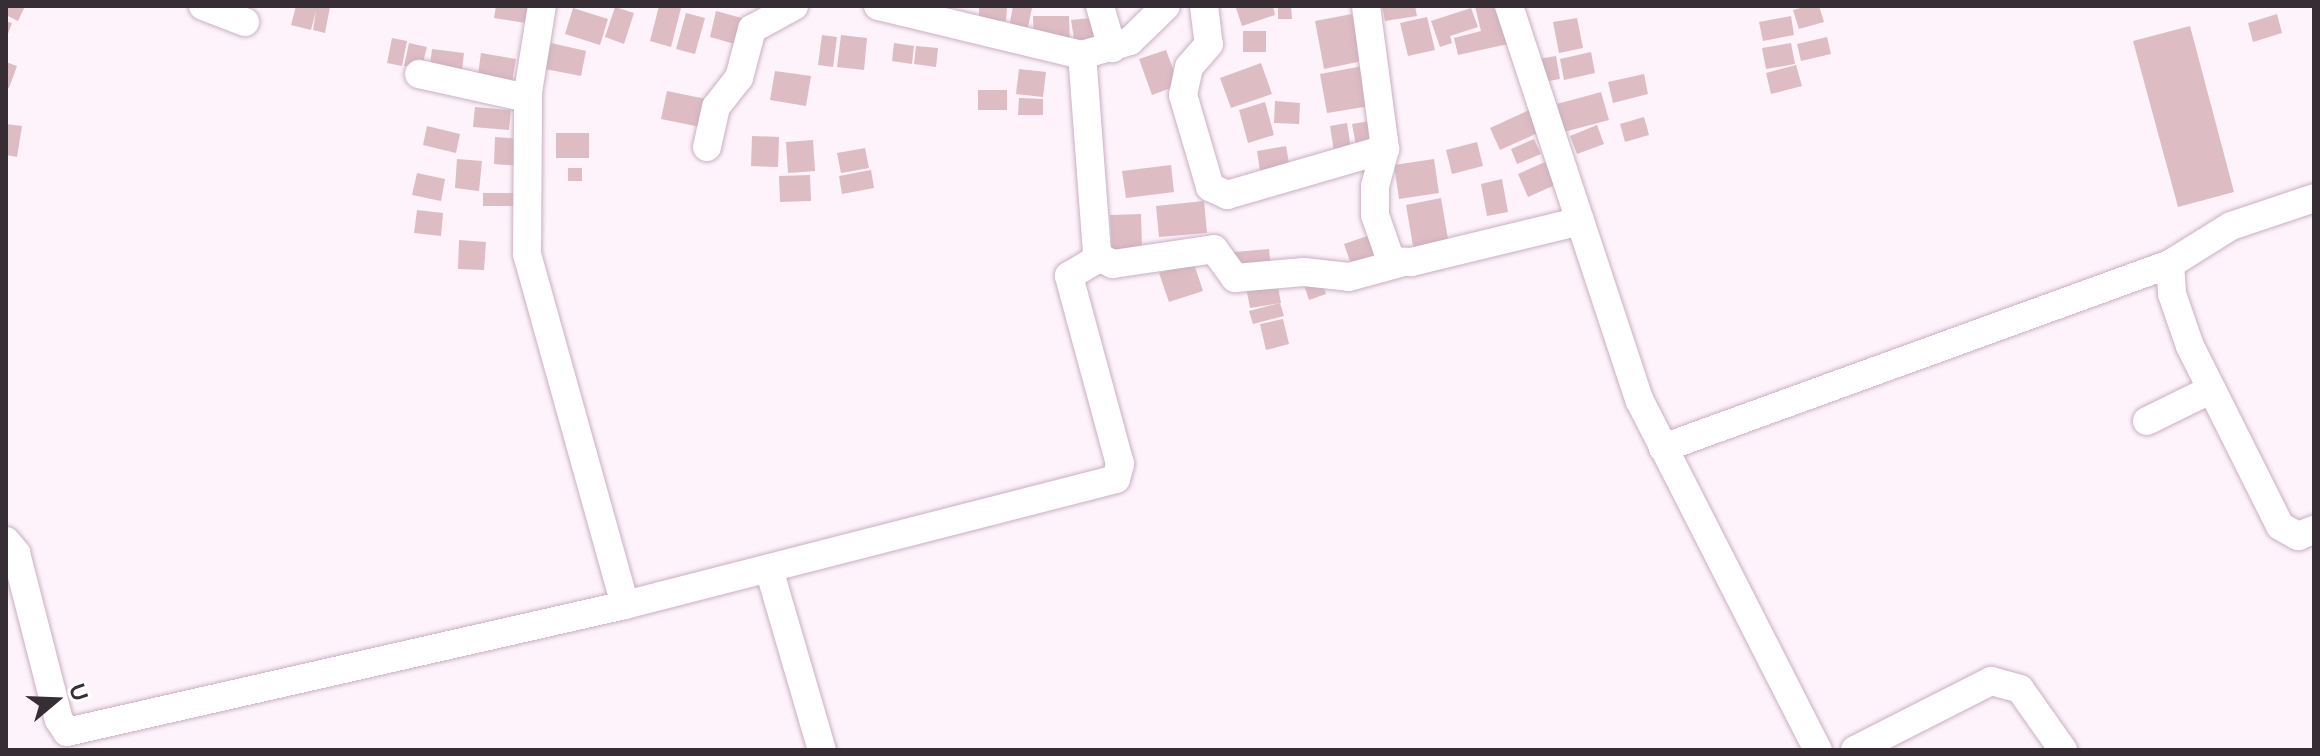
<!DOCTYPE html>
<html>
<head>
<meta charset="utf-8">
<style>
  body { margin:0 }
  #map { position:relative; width:2320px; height:756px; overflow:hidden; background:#fef3fb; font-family:Raleway,sans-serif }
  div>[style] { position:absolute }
  .building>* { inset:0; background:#ddbcc3 }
  .roads { filter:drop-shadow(0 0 2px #c9afc2) drop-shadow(0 0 2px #c9afc2) }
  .minor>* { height:28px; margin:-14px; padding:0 14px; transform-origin:14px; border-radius:14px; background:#fff }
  span { translate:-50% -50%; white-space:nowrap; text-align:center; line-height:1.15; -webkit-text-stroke:6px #fff; paint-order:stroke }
  .frame { position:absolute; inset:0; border:8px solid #372d34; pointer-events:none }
  .north { position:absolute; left:16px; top:660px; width:80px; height:80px; -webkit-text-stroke:6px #fff; paint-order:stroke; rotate:71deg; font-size:22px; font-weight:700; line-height:32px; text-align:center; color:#372d34 }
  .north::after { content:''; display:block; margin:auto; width:28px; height:36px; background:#372d34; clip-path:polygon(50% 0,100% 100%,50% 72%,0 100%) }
</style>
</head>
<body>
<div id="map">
  <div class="building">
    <div style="clip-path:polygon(6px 6px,25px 6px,18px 21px,6px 15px)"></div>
    <div style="clip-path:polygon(296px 6px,330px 7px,325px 33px,313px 30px,316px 11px,311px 30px,291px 25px)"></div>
    <div style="clip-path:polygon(496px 6px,529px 6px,526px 23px,494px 18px)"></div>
    <div style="clip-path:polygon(659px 6px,681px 8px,671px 47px,650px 41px)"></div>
    <div style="clip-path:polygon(979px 6px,1007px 6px,1006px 21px,979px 20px)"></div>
    <div style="clip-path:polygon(1013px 6px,1032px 8px,1026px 36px,1008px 33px)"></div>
    <div style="clip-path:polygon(1242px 6px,1273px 6px,1275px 15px,1242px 26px,1236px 8px)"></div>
    <div style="clip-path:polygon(1278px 6px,1291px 6px,1292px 19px,1278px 19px)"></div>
    <div style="clip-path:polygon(1382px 6px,1415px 6px,1417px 16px,1385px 21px)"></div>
    <div style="clip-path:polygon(1475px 6px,1498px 6px,1508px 44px,1458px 55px,1454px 38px,1481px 31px)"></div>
    <div style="clip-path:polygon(1808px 6px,1819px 6px,1824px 22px,1799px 29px,1793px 10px)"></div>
    <div style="clip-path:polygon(615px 7px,634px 13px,624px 44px,605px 37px)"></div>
    <div style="clip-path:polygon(573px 8px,608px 19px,600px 45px,565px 34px)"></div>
    <div style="clip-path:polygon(1471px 8px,1478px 27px,1450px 36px,1452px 43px,1440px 47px,1431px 21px)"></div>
    <div style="clip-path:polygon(716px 11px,749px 20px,742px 46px,710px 37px)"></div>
    <div style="clip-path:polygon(686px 13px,705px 18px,695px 54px,676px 49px)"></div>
    <div style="clip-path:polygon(1352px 14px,1362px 61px,1324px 69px,1315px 21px)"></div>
    <div style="clip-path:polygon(2277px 14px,2282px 33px,2253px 42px,2248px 23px)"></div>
    <div style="clip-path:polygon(1033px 16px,1069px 16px,1070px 43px,1034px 44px)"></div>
    <div style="clip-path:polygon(1791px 16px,1794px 35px,1763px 41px,1759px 22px)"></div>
    <div style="clip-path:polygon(1100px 17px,1103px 41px,1075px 45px,1071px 20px)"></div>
    <div style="clip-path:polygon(1427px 17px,1435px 50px,1408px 56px,1400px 23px)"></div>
    <div style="clip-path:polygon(1577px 18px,1583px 48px,1559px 53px,1553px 22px)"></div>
    <div style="clip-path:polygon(6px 21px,12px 23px,6px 39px)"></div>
    <div style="clip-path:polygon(2190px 26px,2234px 192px,2178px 207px,2133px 41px)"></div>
    <div style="clip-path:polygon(1243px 31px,1266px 31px,1266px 52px,1243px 52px)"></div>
    <div style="clip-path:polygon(822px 35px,837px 37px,833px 67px,818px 65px)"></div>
    <div style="clip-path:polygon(841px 35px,867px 38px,864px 70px,837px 67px)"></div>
    <div style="clip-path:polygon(1827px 37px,1831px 54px,1801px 61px,1797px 44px)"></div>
    <div style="clip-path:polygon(392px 38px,407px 41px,402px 66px,387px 63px)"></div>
    <div style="clip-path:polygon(409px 43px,427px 47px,421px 70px,404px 66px)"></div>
    <div style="clip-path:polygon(551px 43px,586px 51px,581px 76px,545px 69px)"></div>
    <div style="clip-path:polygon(894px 43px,914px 46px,912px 64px,892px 61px)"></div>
    <div style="clip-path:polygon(1791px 43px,1795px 64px,1766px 69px,1762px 48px)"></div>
    <div style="clip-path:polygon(916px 46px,938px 48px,936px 67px,914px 64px)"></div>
    <div style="clip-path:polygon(432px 49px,464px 53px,461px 78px,429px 73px)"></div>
    <div style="clip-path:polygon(1166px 50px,1179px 85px,1152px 95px,1139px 59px)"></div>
    <div style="clip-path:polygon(1591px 52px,1595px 73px,1564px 80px,1560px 59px)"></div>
    <div style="clip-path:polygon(481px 53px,516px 59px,511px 88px,477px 82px)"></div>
    <div style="clip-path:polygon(1556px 56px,1560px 79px,1543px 82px,1539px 59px)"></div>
    <div style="clip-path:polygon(6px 62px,17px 66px,9px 88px,6px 87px)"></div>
    <div style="clip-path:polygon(1261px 63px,1272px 94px,1231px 108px,1220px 78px)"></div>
    <div style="clip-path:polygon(1796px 65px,1802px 86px,1771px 94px,1766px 73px)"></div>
    <div style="clip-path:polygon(1363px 66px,1370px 106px,1327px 113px,1320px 74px)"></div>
    <div style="clip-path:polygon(1019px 69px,1046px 72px,1043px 97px,1016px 94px)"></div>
    <div style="clip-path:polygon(775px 71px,811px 76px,806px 106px,770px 100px)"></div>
    <div style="clip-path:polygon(1644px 74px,1648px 94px,1613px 103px,1608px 82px)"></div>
    <div style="clip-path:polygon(978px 90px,1007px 90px,1007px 110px,978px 110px)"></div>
    <div style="clip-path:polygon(667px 91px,711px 100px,705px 128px,661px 119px)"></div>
    <div style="clip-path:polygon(1601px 92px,1609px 120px,1564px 132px,1557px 104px)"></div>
    <div style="clip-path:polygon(1019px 98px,1043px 99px,1043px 115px,1018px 115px)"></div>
    <div style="clip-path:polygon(1275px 101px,1300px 103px,1299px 124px,1274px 123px)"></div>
    <div style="clip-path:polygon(1265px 102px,1274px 135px,1248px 143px,1239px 110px)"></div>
    <div style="clip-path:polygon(475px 107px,511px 110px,509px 130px,473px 127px)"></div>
    <div style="clip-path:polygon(1529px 110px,1540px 132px,1500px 150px,1490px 128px)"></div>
    <div style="clip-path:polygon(1644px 117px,1649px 135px,1625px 142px,1620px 124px)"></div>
    <div style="clip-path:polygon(1370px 121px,1376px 147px,1357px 151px,1352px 124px)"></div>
    <div style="clip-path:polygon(1347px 123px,1352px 155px,1335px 158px,1330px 126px)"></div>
    <div style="clip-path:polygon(6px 124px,22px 126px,17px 157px,6px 155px)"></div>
    <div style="clip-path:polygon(1597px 125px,1604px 144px,1577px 154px,1570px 136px)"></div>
    <div style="clip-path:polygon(427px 126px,460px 134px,456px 153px,423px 145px)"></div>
    <div style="clip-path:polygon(556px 133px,589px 133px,589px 158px,556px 158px)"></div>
    <div style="clip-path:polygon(752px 136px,779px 137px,778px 167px,751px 166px)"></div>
    <div style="clip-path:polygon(495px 137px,524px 139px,522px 166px,494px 164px)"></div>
    <div style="clip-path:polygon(1534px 139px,1541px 154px,1517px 164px,1511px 149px)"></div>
    <div style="clip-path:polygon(813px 140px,815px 171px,788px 173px,786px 142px)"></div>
    <div style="clip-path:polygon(1477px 142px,1483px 166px,1452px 174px,1446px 150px)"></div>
    <div style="clip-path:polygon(1286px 146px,1291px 175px,1260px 171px,1257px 151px)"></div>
    <div style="clip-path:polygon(865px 148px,869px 168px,841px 173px,837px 153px)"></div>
    <div style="clip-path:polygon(457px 159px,482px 161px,479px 191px,455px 188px)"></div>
    <div style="clip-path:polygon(1434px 159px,1439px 193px,1399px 199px,1394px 165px)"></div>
    <div style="clip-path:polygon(1545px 162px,1555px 185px,1528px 197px,1518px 174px)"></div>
    <div style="clip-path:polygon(1171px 165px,1174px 192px,1126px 198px,1122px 171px)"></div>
    <div style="clip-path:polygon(568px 168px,582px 168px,582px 181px,568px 181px)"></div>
    <div style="clip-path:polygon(871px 170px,874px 188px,842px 194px,839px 176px)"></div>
    <div style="clip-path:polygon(417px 173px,445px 179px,441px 201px,412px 195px)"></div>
    <div style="clip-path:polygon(810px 175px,811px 201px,780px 202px,779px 176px)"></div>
    <div style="clip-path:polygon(1502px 179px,1508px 212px,1487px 216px,1481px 184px)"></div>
    <div style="clip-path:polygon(483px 193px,524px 193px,524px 206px,483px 206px)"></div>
    <div style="clip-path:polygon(1441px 198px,1449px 245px,1414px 252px,1406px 205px)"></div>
    <div style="clip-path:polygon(1204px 201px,1207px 233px,1159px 237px,1156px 206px)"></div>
    <div style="clip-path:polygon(417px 210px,443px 213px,441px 236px,414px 233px)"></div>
    <div style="clip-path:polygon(1141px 214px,1142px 249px,1112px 251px,1110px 215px)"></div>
    <div style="clip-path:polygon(1370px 235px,1379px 260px,1353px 270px,1344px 244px)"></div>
    <div style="clip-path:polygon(459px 240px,486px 242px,484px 270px,458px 269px)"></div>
    <div style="clip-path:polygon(1269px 249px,1271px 270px,1237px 274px,1234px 252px)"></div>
    <div style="clip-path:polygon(1193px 261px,1203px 291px,1169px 302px,1159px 273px)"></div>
    <div style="clip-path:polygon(1320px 276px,1326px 294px,1309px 300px,1303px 282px)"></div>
    <div style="clip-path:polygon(1277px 282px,1281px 303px,1250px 308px,1246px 287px)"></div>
    <div style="clip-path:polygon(1280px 303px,1284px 316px,1253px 324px,1249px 311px)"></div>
    <div style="clip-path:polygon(1283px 319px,1289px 344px,1266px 350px,1260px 324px)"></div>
  </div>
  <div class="roads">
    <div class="minor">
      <div style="left:203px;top:6px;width:45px;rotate:20.9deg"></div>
      <div style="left:878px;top:6px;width:210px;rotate:13.5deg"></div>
      <div style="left:1082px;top:55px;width:50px;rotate:-16.3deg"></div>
      <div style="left:1130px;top:41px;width:50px;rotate:-44.2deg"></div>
      <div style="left:1100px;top:6px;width:44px;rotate:74.1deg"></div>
      <div style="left:1204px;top:6px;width:38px;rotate:83deg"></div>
      <div style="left:1209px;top:44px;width:30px;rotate:131deg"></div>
      <div style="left:1189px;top:67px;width:29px;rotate:102deg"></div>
      <div style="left:1183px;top:95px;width:96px;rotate:73.6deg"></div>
      <div style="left:1210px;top:187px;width:19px;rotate:25deg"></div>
      <div style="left:1227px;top:195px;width:165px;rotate:-16.2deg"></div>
      <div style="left:1366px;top:6px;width:144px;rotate:82.4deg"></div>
      <div style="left:1385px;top:149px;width:39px;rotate:105deg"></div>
      <div style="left:1375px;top:187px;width:28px;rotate:90deg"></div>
      <div style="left:1375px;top:215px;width:49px;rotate:70.8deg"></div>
      <div style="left:1391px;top:261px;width:20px;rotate:3deg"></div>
      <div style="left:1411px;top:262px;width:174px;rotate:-13.6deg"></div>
      <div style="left:1509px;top:6px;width:416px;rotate:71.7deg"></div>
      <div style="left:1640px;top:401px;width:392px;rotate:63deg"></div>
      <div style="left:419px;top:74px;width:111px;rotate:12.5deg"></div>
      <div style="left:707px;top:147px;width:41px;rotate:-77.3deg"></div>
      <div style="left:716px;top:107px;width:37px;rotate:-52deg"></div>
      <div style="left:739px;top:78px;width:51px;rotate:-75.1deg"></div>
      <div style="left:752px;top:29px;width:48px;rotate:-28.7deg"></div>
      <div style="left:1097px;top:256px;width:18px;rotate:27deg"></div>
      <div style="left:1113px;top:264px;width:102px;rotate:-8.4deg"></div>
      <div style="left:1214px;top:249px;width:36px;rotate:54deg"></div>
      <div style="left:1235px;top:278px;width:69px;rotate:-5deg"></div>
      <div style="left:1304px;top:272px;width:45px;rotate:6.3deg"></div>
      <div style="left:1349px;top:277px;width:53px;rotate:-15.4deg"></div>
      <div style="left:2170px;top:264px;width:30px;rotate:86deg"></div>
      <div style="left:2172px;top:294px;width:55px;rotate:70.9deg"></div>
      <div style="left:2190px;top:346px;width:201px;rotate:63.4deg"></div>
      <div style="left:2280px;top:526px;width:21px;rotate:29deg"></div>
      <div style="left:2298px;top:536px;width:17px;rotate:-21deg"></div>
      <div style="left:2147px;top:421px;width:72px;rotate:-26.2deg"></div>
      <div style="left:1663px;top:448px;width:539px;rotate:-19.95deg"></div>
      <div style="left:2170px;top:264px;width:72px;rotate:-31.9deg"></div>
      <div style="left:2231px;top:226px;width:88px;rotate:-18.6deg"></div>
      <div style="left:6px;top:541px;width:16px;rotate:50deg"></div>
      <div style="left:16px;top:553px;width:172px;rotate:75.6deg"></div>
      <div style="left:59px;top:720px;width:14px;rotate:56deg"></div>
      <div style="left:67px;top:732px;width:572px;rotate:-12.82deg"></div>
      <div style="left:625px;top:605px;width:364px;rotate:-105.6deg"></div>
      <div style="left:527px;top:254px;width:162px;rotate:-89.6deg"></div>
      <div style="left:528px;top:92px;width:87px;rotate:-80.8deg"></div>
      <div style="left:769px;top:569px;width:189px;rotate:73.7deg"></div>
      <div style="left:625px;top:605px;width:507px;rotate:-14.39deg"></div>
      <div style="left:1116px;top:479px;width:16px;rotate:-75deg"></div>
      <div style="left:1120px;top:464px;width:195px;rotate:-105.2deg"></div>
      <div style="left:1069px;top:276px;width:29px;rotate:-31deg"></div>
      <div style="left:1094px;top:261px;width:9px;rotate:-69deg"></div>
      <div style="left:1097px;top:253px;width:199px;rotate:-94.3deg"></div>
      <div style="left:1855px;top:750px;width:153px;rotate:-26.9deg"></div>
      <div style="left:1991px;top:681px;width:30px;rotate:15deg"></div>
      <div style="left:2020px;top:689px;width:75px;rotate:54.8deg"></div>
    </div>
  </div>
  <div class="frame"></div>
  <div class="north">U</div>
</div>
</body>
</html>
